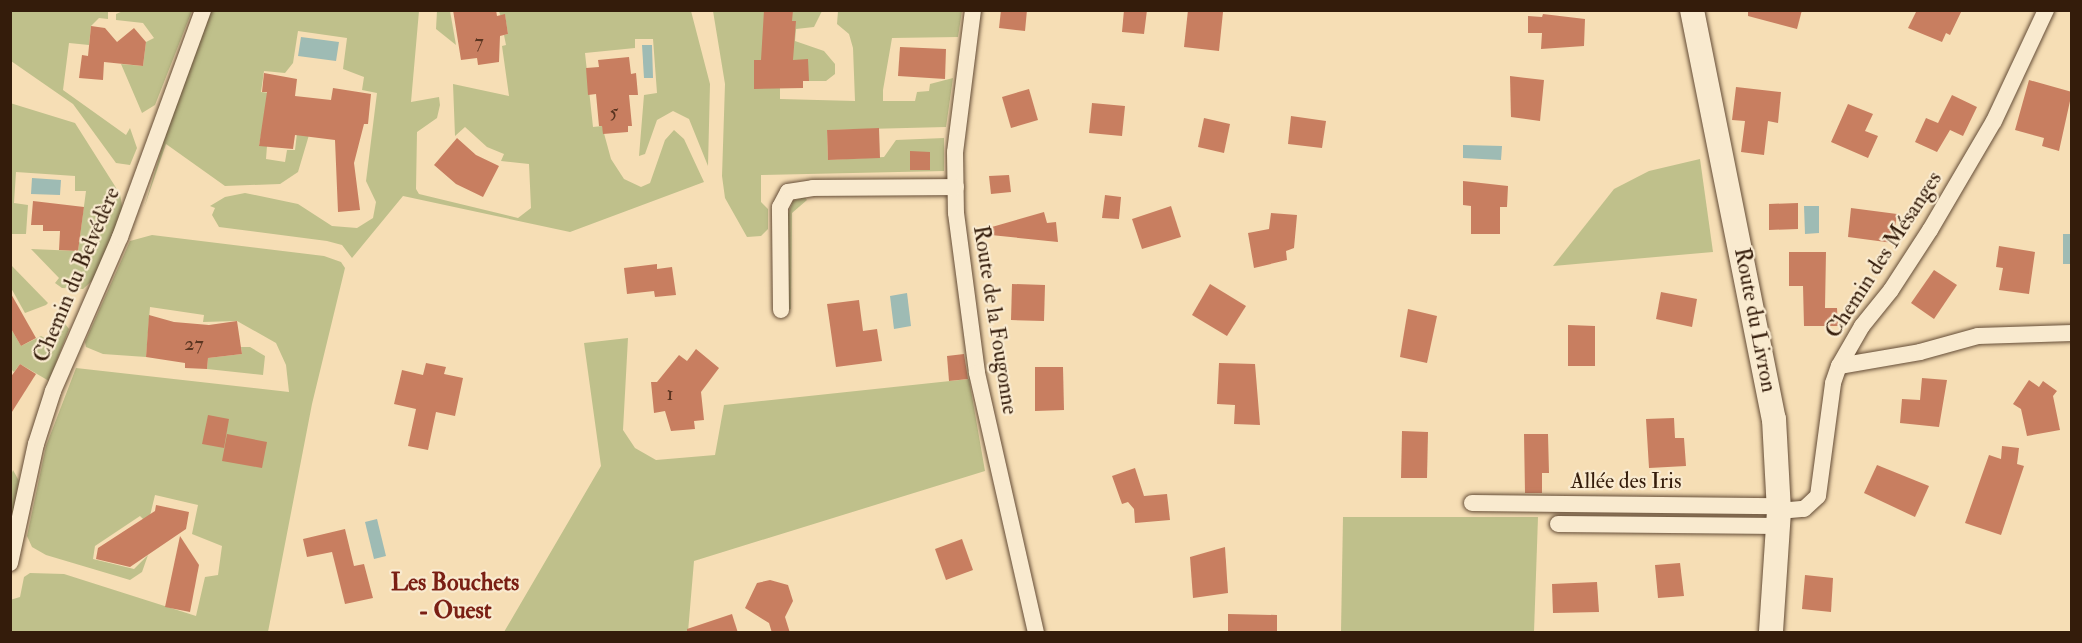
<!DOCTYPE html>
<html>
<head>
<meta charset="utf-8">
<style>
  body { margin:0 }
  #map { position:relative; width:2082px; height:643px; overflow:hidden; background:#f6deb5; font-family:"IM FELL Double Pica",serif }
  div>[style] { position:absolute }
  .green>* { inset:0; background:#bfc08b }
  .water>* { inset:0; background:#9ebbb4 }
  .building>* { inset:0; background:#c87e60 }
  .roads { filter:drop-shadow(0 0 2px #644c36) drop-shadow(0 0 2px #644c36) }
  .street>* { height:16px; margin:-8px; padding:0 8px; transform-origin:8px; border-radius:8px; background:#f9eacf }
  .secondary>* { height:24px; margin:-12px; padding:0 12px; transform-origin:12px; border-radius:12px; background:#f9eacf }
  span { translate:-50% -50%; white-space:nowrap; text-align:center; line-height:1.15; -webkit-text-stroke:4.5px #f9eacf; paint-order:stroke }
  .number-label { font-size:20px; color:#593420 }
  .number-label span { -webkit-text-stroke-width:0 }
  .street-label { font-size:22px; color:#341c0b }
  .neighbourhood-label { font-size:24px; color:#7a1f14; font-weight:700 }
  .frame { position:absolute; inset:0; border:12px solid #341c0b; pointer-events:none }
</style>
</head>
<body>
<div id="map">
  <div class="green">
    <div style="clip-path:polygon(10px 11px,108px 11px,108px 19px,99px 18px,91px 26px,89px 45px,69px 43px,63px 90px,126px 135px,130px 128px,137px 148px,130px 165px,116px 163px,73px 104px,11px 61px)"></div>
    <div style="clip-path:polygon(123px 11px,192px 11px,155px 105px,142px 113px,121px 64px,143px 66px,146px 42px,154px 38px,143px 23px,116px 20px,116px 14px)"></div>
    <div style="clip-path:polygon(211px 11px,419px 11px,411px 102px,439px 97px,440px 105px,437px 118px,417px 132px,416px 189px,419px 194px,518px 218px,531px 208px,529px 164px,501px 161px,504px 154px,487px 147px,465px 127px,455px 136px,453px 84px,509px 96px,502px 46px,506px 45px,504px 35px,508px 34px,505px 15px,500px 15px,499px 11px,691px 11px,710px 84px,708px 166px,689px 119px,673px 111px,657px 120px,645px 154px,639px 156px,644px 95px,657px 93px,653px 39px,635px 39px,635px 48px,585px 53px,593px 127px,602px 126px,611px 159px,624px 179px,641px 187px,650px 183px,665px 140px,674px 130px,684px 139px,704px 182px,570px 232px,403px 196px,352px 258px,342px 245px,327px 241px,219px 227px,212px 215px,215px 208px,210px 206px,225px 197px,245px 193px,298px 204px,332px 226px,357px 228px,373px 218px,376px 202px,366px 181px,377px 93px,362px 90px,364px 77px,343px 69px,347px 38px,298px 31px,293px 63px,285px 73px,264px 71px,261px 92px,270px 93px,259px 145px,267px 146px,266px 159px,285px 162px,287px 150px,295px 150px,297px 133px,309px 135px,298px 172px,280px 184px,225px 186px,166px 144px,144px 208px,172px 114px)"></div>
    <div style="clip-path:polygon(437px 11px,450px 11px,456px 45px,436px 29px)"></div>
    <div style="clip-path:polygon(713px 11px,822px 11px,814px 27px,796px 29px,795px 41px,824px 51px,835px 64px,835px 74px,826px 81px,803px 81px,803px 88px,780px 88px,780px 99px,855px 101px,853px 48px,849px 34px,837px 24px,838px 11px,962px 11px,958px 37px,892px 38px,883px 90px,883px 101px,915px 101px,917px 92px,929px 91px,930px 84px,953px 78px,946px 127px,827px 130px,828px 160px,884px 157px,896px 140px,944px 138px,944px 171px,761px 175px,761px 202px,768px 209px,768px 229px,761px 236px,747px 237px,725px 198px,722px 176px,725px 84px)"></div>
    <div style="clip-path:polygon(10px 103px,75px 123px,120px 194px,123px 211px,95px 278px,83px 289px,62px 288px,55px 283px,59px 278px,31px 249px,78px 251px,86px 191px,75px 191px,75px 176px,16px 172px,14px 203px,28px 205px,26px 234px,11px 234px)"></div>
    <div style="clip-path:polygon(1700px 159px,1713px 252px,1553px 266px,1614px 189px,1649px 171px)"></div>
    <div style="clip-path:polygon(805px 197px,807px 200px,792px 213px,791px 309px,786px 310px,788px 214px,793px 201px)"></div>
    <div style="clip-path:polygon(152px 235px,324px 256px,341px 262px,345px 268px,312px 404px,268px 632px,11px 632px,10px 600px,20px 597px,24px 577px,30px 573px,64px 574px,196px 616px,205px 577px,218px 575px,222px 546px,192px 534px,198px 505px,155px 495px,148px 524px,140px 516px,95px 546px,93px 559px,134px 569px,148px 555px,142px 572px,130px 580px,46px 555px,32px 547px,27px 536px,46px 446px,76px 368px,289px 392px,286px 365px,276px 343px,237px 321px,203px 322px,204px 315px,150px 307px,146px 357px,103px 354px,86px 347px,85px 342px,130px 241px)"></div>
    <div style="clip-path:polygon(11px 265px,48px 303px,46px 305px,25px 313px,11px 288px)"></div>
    <div style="clip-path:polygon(56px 312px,69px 329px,49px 381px,20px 364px,14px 372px,11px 369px,10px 327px,21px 346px,41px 336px,51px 341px,59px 328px)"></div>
    <div style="clip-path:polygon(628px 338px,623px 430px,635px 448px,656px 460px,715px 455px,724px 405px,969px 379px,985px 471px,694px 561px,688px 632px,504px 632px,601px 466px,584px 343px)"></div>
    <div style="clip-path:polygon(241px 347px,250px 347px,265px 356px,263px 375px,207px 369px,208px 358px,242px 354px)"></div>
    <div style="clip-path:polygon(13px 470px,19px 481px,11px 527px,10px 478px)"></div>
    <div style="clip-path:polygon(1343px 517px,1538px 517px,1534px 632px,1341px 632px)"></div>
  </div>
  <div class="water">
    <div style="clip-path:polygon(301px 37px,339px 42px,336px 61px,298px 56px)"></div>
    <div style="clip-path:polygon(642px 45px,652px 45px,653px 78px,644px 78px)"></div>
    <div style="clip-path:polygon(1463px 145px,1502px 146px,1501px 160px,1463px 158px)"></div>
    <div style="clip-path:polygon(32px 178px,61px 180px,60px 195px,31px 194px)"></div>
    <div style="clip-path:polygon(1804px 206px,1819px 206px,1819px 233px,1805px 234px)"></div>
    <div style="clip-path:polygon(2063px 234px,2071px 234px,2071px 264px,2063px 264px)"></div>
    <div style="clip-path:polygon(907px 293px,911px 326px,894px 329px,890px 296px)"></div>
    <div style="clip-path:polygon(377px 519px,386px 556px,374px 559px,365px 522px)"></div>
  </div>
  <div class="building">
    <div style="clip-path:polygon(453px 10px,496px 10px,497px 16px,505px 14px,508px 34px,500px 36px,499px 62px,478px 65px,477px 58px,461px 60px)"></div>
    <div style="clip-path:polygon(764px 10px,793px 10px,792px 21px,796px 21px,793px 60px,808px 59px,809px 81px,803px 81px,803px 88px,754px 89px,754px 60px,761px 60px)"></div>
    <div style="clip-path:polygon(1001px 10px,1027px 10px,1025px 31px,999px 28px)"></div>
    <div style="clip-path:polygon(1124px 10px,1147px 10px,1144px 34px,1122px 32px)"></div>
    <div style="clip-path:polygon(1188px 10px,1223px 12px,1219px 51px,1184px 47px)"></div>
    <div style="clip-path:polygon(1748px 10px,1802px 10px,1797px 29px,1748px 16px)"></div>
    <div style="clip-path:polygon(1917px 10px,1962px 10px,1950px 35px,1946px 33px,1942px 42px,1908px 28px)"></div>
    <div style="clip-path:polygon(1543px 14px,1585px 19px,1584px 46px,1541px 49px,1542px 33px,1528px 33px,1528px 16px,1542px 17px)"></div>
    <div style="clip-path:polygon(91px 26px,105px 28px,117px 42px,134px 28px,146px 42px,143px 66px,104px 62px,103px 80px,79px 78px,82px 55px,88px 56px)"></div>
    <div style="clip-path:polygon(900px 47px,946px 49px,945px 79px,898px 76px)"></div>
    <div style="clip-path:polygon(629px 57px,631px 74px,636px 73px,638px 95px,629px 95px,632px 126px,628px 126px,628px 132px,603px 134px,602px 126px,599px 126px,596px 94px,588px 95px,586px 68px,599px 67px,598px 60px)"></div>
    <div style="clip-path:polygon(264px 73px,297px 79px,295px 96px,331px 100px,333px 88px,371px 94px,368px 124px,364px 124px,354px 163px,360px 210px,338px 212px,335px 140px,295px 135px,293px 149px,259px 146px,267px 92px,262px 92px)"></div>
    <div style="clip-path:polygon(1510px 76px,1544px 80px,1540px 121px,1511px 117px)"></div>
    <div style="clip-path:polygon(2029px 80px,2072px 92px,2059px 151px,2042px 146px,2044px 138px,2015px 130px)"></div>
    <div style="clip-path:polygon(1736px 87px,1781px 92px,1778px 123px,1768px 121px,1764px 155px,1741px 152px,1745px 121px,1732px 120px)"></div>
    <div style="clip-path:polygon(1029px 89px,1038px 120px,1011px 128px,1002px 97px)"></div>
    <div style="clip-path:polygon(1952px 95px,1977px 107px,1963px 136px,1950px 130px,1937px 152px,1915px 142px,1926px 118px,1938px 123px)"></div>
    <div style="clip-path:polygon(1092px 103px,1125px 106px,1122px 136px,1089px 133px)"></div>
    <div style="clip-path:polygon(1848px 104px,1873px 114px,1865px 131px,1878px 136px,1868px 158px,1831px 142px)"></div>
    <div style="clip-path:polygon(1291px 116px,1326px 121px,1322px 148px,1288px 144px)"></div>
    <div style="clip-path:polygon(1204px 118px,1230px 124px,1224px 153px,1198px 147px)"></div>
    <div style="clip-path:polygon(879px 128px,880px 158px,828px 160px,827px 130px)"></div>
    <div style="clip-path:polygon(457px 138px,476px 155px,499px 166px,483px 197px,456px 184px,434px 165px)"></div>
    <div style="clip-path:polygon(910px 151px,930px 152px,930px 170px,910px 170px)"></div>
    <div style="clip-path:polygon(1009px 175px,1011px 192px,991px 194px,989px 176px)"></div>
    <div style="clip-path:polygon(1463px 181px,1508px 186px,1507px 207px,1500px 207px,1500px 234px,1471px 234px,1471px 206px,1463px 205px)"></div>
    <div style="clip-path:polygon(1105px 195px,1121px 197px,1119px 219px,1102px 218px)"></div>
    <div style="clip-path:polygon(33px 201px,84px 207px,78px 251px,59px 250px,60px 231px,43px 231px,43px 225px,31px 225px)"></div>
    <div style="clip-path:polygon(1798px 203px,1798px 229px,1769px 230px,1769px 204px)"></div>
    <div style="clip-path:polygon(1171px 206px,1181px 237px,1142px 249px,1132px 219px)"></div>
    <div style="clip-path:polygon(1851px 208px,1897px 214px,1893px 243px,1848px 237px)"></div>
    <div style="clip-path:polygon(1044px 212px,1047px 223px,1056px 222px,1058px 242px,971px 233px)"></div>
    <div style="clip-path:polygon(1271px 213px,1297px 215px,1294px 248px,1286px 251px,1287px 260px,1254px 268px,1248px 233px,1269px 229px)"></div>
    <div style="clip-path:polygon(1999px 246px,2035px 252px,2029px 294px,1999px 290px,2003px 268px,1996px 267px)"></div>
    <div style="clip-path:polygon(1789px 252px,1826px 252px,1825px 308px,1837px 308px,1838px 326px,1804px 326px,1803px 286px,1789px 286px)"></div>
    <div style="clip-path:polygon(657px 264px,657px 269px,672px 267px,676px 295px,655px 297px,654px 291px,627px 294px,624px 268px)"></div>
    <div style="clip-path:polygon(1934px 270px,1957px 285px,1934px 319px,1911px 303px)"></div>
    <div style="clip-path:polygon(1012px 284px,1045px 285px,1044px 321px,1011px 320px)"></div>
    <div style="clip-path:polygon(1210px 284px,1246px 306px,1227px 336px,1192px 315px)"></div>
    <div style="clip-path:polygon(10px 292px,36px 338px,21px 346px,10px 327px)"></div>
    <div style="clip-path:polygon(1661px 292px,1697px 299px,1692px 327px,1656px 319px)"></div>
    <div style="clip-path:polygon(859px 300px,863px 331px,877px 329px,882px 361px,836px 367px,827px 304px)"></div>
    <div style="clip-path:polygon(1408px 309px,1437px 316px,1427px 363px,1400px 357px)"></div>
    <div style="clip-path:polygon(149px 315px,174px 322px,209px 325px,237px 321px,242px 354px,208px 358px,207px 369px,185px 368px,185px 363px,146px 357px)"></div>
    <div style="clip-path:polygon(1568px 325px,1595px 326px,1595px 366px,1568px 366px)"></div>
    <div style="clip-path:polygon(696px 349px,719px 368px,701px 392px,704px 420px,694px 421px,695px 429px,671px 431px,665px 411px,654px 413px,651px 382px,657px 382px,679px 355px,687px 361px)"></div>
    <div style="clip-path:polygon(964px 354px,968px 379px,949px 381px,947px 356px)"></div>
    <div style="clip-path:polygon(426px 363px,446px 367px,444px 374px,463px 378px,455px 416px,436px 412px,428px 450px,408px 446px,416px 409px,394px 404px,402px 370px,423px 375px)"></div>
    <div style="clip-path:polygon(1219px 363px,1255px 364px,1260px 425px,1234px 424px,1235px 405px,1217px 404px)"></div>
    <div style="clip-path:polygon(20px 364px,36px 374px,10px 415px,10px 378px)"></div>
    <div style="clip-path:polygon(1035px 367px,1063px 367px,1064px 410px,1035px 411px)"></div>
    <div style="clip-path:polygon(1922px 378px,1947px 380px,1939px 427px,1900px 423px,1902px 399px,1920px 400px)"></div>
    <div style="clip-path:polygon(2029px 380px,2039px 387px,2043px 381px,2057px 391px,2053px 396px,2060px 430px,2027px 436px,2021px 409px,2013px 404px)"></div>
    <div style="clip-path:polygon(208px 415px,229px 419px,224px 448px,202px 444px)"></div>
    <div style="clip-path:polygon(1674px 418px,1675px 438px,1684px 438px,1686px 466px,1649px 468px,1646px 419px)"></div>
    <div style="clip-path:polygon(1402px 431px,1428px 432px,1427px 478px,1401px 478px)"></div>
    <div style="clip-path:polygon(227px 434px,267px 442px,262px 468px,222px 461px)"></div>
    <div style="clip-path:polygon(1524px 434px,1548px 434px,1549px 473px,1542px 473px,1542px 493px,1525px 493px)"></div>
    <div style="clip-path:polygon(2002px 446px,2019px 448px,2017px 464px,2024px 466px,2001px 535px,1965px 523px,1989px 455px,2001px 459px)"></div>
    <div style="clip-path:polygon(1877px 465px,1929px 486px,1915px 517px,1864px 493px)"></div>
    <div style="clip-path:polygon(1135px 468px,1144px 496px,1167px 494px,1170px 520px,1135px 523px,1134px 509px,1128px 502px,1122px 504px,1112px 476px)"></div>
    <div style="clip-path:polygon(156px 505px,189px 512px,186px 529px,130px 567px,96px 559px,98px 548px,155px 511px)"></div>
    <div style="clip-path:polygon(345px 529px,354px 566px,364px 564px,373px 598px,345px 604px,332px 552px,307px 557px,303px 539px)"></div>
    <div style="clip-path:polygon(180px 536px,199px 565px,190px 612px,165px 607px)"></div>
    <div style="clip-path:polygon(962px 539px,973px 570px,946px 580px,935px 549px)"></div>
    <div style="clip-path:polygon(1225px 547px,1228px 593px,1193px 598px,1190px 557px)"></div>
    <div style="clip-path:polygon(1680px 563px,1684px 596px,1658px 598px,1655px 565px)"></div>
    <div style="clip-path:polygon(1805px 575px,1833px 578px,1831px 612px,1802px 609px)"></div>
    <div style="clip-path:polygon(770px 580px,788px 585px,793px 601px,785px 617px,790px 633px,772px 633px,769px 623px,745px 608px,757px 583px)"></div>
    <div style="clip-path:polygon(1597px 582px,1599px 612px,1553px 613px,1552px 584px)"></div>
    <div style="clip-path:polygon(732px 614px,738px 633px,687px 633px,687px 629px)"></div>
    <div style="clip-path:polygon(1228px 614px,1277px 615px,1277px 633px,1228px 633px)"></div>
  </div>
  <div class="roads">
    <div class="street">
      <div style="left:973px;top:10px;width:143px;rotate:97.2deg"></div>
      <div style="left:955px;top:152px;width:61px;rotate:89.1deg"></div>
      <div style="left:956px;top:213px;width:161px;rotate:82.5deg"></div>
      <div style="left:977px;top:373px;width:266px;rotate:77.2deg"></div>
      <div style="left:781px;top:310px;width:103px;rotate:-90.6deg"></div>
      <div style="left:780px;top:207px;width:17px;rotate:-62deg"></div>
      <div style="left:788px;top:192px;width:25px;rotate:-9deg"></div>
      <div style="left:813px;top:188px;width:143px;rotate:-0.4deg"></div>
      <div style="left:1839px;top:366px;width:82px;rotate:-9.8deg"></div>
      <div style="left:1920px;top:352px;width:60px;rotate:-15.4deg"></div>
      <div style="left:1978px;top:336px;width:94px;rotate:-1.8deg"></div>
      <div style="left:1472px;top:503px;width:307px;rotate:0.6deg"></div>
      <div style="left:1779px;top:511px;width:25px;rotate:-5deg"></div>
      <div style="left:1804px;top:509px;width:19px;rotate:-43deg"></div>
      <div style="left:1818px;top:496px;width:114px;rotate:-82.4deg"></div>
      <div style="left:1833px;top:383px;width:18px;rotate:-71deg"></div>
      <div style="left:1839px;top:366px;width:46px;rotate:-60.1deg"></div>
      <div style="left:1862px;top:326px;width:46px;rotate:-51.1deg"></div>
      <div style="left:1891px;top:290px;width:72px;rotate:-57deg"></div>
      <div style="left:1930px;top:230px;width:126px;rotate:-59.6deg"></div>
      <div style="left:1994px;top:121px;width:123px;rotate:-64.9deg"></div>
      <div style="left:1558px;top:524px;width:221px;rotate:0.5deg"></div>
      <div style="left:10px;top:563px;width:122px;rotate:-77.7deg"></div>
      <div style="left:36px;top:444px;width:56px;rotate:-72.2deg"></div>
      <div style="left:53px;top:391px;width:168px;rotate:-66.5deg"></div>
      <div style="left:120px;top:237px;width:242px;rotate:-69.9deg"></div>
    </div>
    <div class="secondary">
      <div style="left:1692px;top:10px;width:417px;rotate:78.7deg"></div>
      <div style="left:1774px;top:419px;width:92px;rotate:86.9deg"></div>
      <div style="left:1779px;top:511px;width:121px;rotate:93.8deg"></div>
    </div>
  </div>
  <div class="number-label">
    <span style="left:479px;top:41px">7</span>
    <span style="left:614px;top:111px">5</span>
    <span style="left:194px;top:343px">27</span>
    <span style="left:670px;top:393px">1</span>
  </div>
  <div class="street-label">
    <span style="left:1884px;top:255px;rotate:-57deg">Chemin des Mésanges</span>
    <span style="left:77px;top:275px;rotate:-67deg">Chemin du Belvédère</span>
    <span style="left:995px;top:320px;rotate:81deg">Route de la Fougonne</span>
    <span style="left:1755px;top:320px;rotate:79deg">Route du Livron</span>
    <span style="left:1626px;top:482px">Allée des Iris</span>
  </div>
  <div class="neighbourhood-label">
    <span style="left:455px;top:597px">Les Bouchets<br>- Ouest</span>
  </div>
  <div class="frame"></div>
</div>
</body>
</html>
